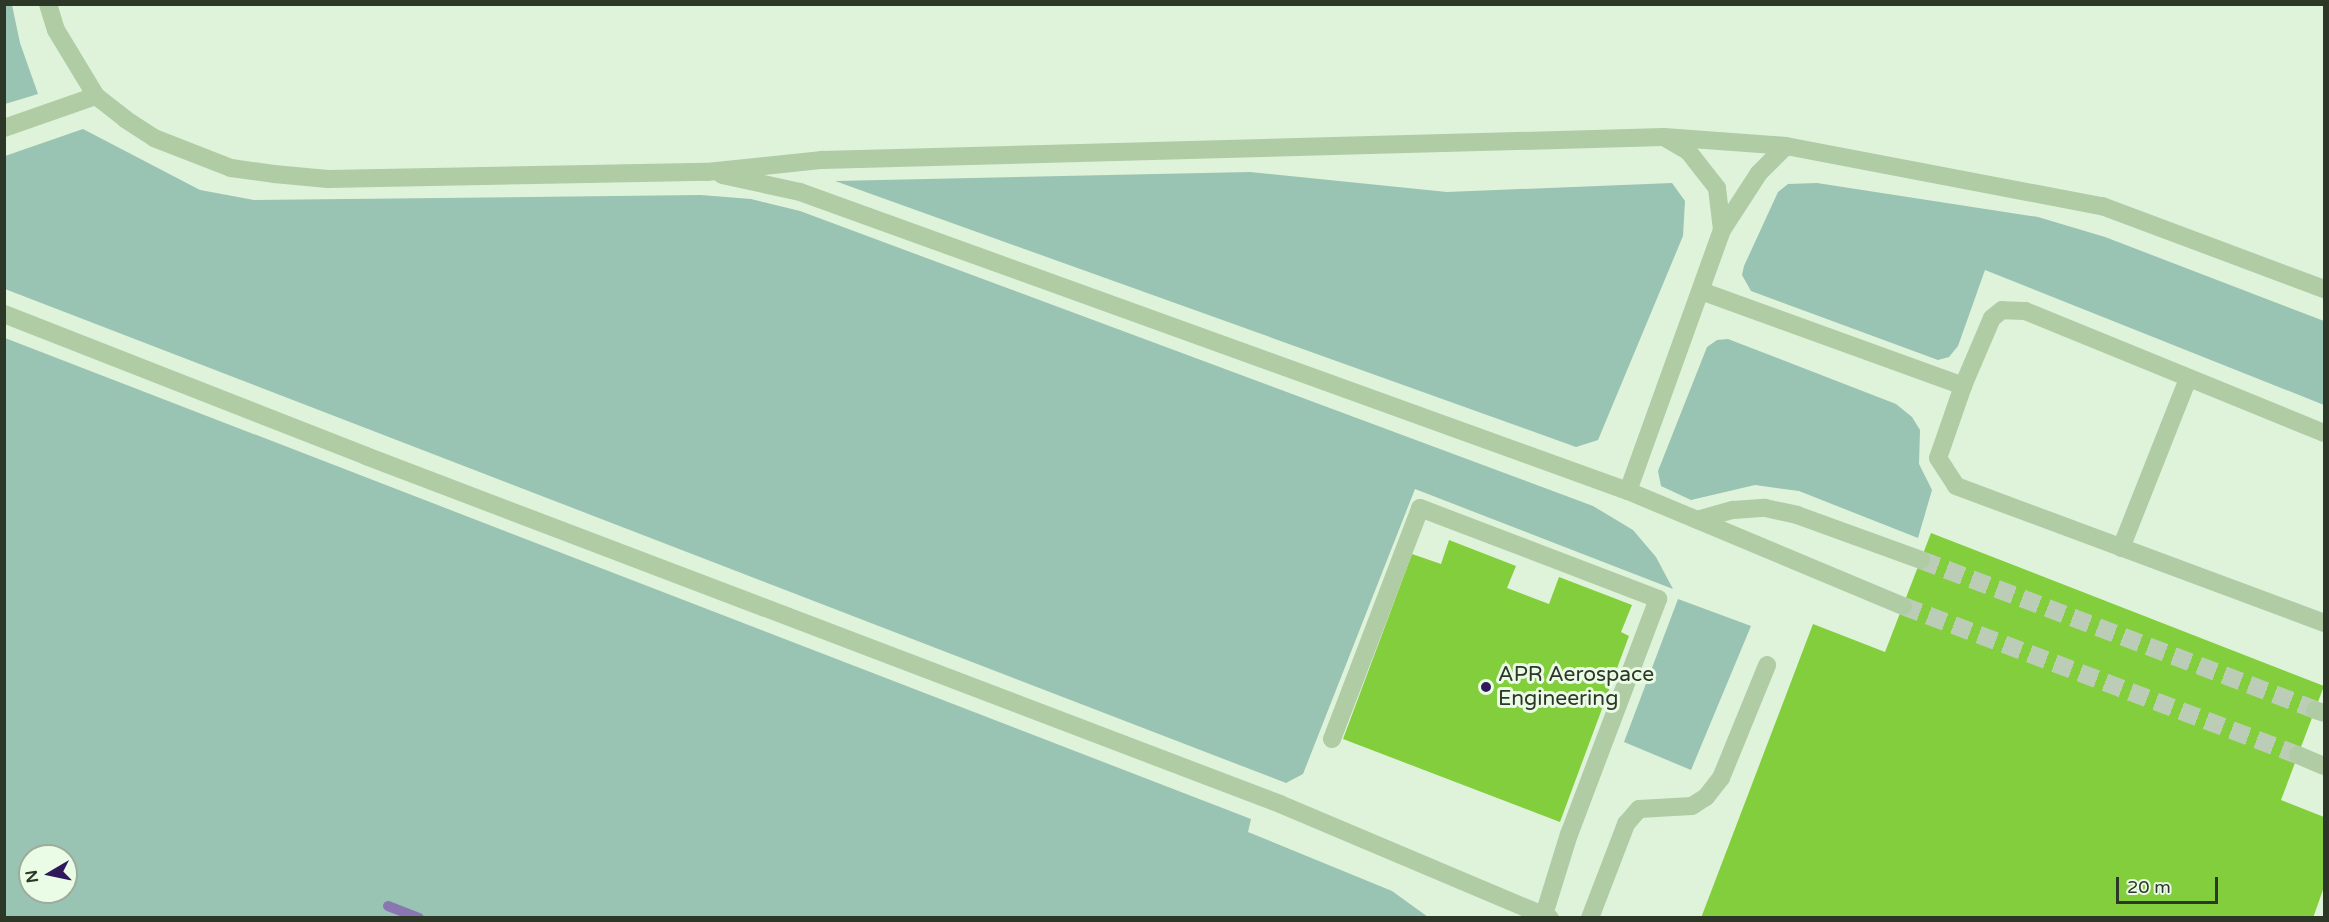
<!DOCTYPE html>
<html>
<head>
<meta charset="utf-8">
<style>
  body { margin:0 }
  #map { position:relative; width:2329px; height:922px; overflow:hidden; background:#dff3da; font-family:"Varela Round",sans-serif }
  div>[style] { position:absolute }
  .green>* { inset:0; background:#99c3b3 }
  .stream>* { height:10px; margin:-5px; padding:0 5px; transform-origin:5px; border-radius:5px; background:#8a77b2 }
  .building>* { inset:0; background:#83ce3d }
  .minor-tunnel>* { height:18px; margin-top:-9px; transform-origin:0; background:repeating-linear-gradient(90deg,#bbcdb6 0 18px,transparent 0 27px) }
  .minor>* { height:18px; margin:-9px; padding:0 9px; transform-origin:9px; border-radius:9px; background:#afcca5 }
  .dots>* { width:16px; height:16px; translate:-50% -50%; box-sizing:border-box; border:3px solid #eafbe6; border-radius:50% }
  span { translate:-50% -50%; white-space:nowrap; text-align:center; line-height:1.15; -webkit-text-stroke:6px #eafbe6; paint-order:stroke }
  .poi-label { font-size:21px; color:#2d3727 }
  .left { translate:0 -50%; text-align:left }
  .frame { position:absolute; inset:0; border:6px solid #2d3727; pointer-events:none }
  .north { position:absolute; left:18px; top:844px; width:60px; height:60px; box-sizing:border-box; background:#eafbe6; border:2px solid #9ead9a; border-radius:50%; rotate:261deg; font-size:16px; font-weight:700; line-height:24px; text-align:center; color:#2d3727 }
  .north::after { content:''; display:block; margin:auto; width:21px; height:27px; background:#30195b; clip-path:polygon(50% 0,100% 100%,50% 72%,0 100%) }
  .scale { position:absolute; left:2116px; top:877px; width:102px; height:27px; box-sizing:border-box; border:3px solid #2d3727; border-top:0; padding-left:8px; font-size:18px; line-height:21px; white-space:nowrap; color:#2d3727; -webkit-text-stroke:4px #eafbe6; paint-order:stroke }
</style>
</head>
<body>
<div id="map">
  <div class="green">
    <div style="clip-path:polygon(5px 4px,12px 5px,20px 43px,38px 94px,5px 104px)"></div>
    <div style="clip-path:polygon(83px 129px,200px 190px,254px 200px,701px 195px,751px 199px,800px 211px,1593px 506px,1633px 530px,1656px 557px,1673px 589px,1415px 489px,1303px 774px,1286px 783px,5px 289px,5px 156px)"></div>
    <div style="clip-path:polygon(1250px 172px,1447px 192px,1672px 183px,1685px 201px,1683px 236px,1598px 440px,1576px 447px,835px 181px)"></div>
    <div style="clip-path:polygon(1817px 183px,2038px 217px,2105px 237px,2324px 321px,2324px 405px,1985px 270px,1958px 346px,1949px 357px,1938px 360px,1751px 291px,1742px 275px,1744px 266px,1778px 192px,1788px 184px)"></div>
    <div style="clip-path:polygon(evenodd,5px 338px,1251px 819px,1248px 832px,1392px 891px,1428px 917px,5px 917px,5px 338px,30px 856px,66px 856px,66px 892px,30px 892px,30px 856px)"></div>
    <div style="clip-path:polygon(1728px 339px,1896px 404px,1912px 417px,1920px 430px,1919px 464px,1932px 490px,1918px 538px,1799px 491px,1755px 485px,1691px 500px,1661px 486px,1658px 471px,1707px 347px,1717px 340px)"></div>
    <div style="clip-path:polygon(1678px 599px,1751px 626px,1691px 770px,1624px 742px)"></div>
  </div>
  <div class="stream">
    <div style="left:388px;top:906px;width:33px;rotate:21deg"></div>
  </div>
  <div class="building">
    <div style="clip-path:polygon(1931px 533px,2324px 686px,2281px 800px,2324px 817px,2324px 887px,2313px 918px,1701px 918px,1813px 624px,1885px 652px)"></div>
    <div style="clip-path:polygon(1449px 540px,1516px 566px,1507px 588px,1549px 604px,1559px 577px,1632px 605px,1621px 632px,1629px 636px,1560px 822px,1343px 739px,1412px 554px,1441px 564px)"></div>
  </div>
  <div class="minor-tunnel">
    <div style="left:1921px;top:560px;width:422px;rotate:20.8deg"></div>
    <div style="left:1903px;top:606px;width:422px;rotate:20.7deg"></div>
  </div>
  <div class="minor">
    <div style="left:48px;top:4px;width:27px;rotate:73deg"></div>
    <div style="left:56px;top:30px;width:77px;rotate:58.8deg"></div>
    <div style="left:96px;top:96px;width:37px;rotate:38deg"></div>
    <div style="left:125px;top:119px;width:35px;rotate:33deg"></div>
    <div style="left:154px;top:138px;width:83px;rotate:21.3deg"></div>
    <div style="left:231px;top:168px;width:43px;rotate:7.9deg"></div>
    <div style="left:274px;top:174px;width:54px;rotate:5.3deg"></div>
    <div style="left:328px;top:179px;width:379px;rotate:-1.1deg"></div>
    <div style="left:707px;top:172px;width:116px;rotate:-6deg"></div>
    <div style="left:822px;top:160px;width:842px;rotate:-1.56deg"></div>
    <div style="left:1664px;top:137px;width:122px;rotate:4.2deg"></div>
    <div style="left:1786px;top:146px;width:322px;rotate:10.8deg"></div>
    <div style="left:2102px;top:206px;width:237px;rotate:20.5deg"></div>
    <div style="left:4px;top:128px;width:97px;rotate:-19.2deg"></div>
    <div style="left:1667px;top:139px;width:24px;rotate:30deg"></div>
    <div style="left:1688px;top:151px;width:47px;rotate:51.9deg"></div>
    <div style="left:1717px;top:188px;width:42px;rotate:83.2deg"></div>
    <div style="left:1722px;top:230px;width:68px;rotate:-57deg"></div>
    <div style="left:1759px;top:173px;width:38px;rotate:-45deg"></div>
    <div style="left:722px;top:175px;width:80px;rotate:12.3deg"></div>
    <div style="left:800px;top:192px;width:880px;rotate:19.86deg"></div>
    <div style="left:1628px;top:491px;width:298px;rotate:22.7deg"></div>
    <div style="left:1701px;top:291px;width:279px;rotate:19.9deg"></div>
    <div style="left:4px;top:314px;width:389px;rotate:21.4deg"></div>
    <div style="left:366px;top:456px;width:978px;rotate:20.84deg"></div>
    <div style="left:1280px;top:804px;width:293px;rotate:22.9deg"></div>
    <div style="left:2324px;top:433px;width:323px;rotate:-157.8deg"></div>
    <div style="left:2025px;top:311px;width:23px;rotate:-178deg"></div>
    <div style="left:2002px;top:310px;width:13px;rotate:141deg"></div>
    <div style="left:1992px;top:318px;width:74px;rotate:113.1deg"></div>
    <div style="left:1963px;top:386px;width:76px;rotate:109.1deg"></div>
    <div style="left:1938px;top:458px;width:33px;rotate:57deg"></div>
    <div style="left:1956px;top:486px;width:393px;rotate:20.4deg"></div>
    <div style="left:1628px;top:491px;width:277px;rotate:-70.2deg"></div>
    <div style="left:1697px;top:520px;width:37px;rotate:-16deg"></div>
    <div style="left:1733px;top:510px;width:32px;rotate:-4deg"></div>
    <div style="left:1765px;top:508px;width:33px;rotate:12deg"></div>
    <div style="left:1797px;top:515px;width:132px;rotate:19.9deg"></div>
    <div style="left:2121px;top:548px;width:182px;rotate:-68.4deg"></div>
    <div style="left:2315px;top:710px;width:9px;rotate:18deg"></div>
    <div style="left:1332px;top:739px;width:247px;rotate:-69.1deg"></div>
    <div style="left:1420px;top:508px;width:255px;rotate:20.9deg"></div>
    <div style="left:1658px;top:599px;width:251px;rotate:110.7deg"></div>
    <div style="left:1569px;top:834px;width:85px;rotate:107.2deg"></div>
    <div style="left:2298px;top:755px;width:28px;rotate:23deg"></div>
    <div style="left:1590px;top:918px;width:101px;rotate:-69deg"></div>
    <div style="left:1626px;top:824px;width:20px;rotate:-49deg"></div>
    <div style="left:1639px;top:809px;width:53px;rotate:-3.2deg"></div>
    <div style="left:1692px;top:806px;width:17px;rotate:-33deg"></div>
    <div style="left:1706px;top:797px;width:24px;rotate:-52deg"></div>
    <div style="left:1721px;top:778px;width:122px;rotate:-67.8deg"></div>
  </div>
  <div class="dots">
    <div style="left:1486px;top:687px;background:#30195b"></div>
  </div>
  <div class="poi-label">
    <span class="left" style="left:1498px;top:687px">APR Aerospace<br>Engineering</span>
  </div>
  <div class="frame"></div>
  <div class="north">N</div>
  <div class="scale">20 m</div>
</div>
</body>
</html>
